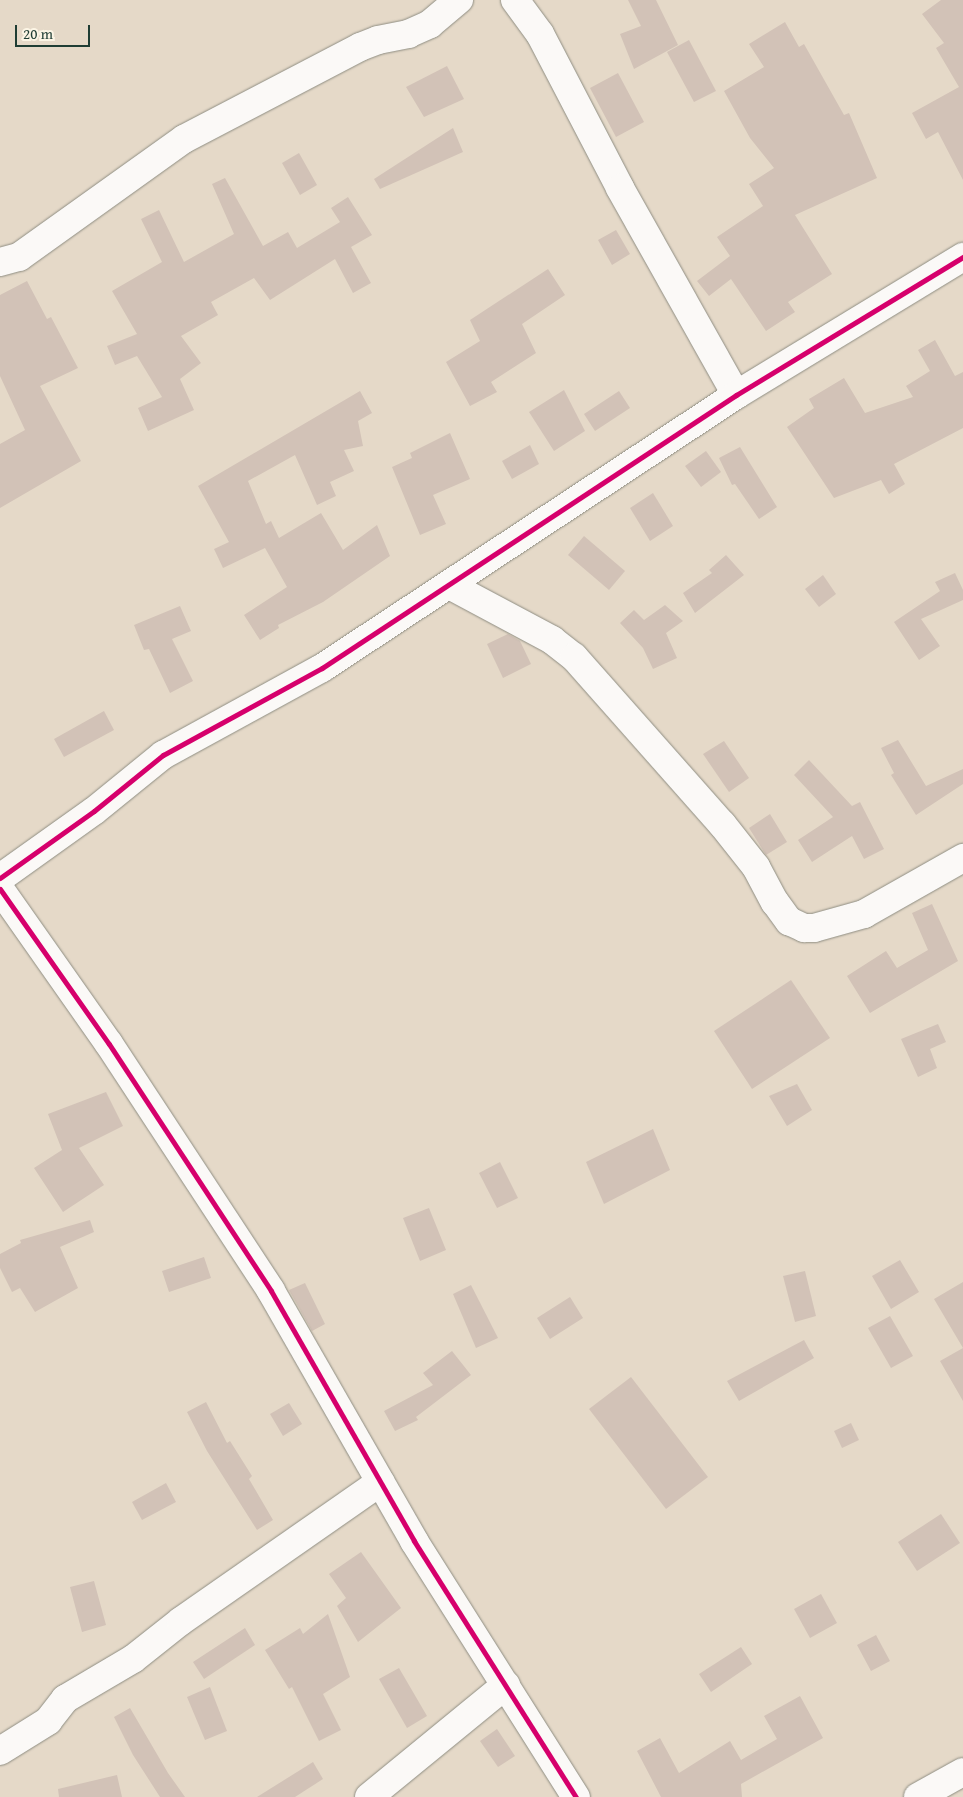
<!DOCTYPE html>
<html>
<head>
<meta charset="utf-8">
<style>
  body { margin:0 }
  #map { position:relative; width:963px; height:1797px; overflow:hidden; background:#e5d9c8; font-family:"Gentium Book Plus",serif }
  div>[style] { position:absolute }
  .building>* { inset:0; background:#d2c2b7 }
  .roads { filter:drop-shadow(0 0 1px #8e8d82) drop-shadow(0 0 1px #8e8d82) }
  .street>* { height:28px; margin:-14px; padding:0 14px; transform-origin:14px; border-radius:14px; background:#fbf9f7 }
  .cycleway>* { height:5px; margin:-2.5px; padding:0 2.5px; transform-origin:2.5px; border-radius:2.5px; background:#d6006c }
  span { translate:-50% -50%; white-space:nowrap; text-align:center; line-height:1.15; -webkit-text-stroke:4px #fcf5e5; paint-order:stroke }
  .scale { position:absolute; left:15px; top:25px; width:75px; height:22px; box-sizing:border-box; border:2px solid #1f3d34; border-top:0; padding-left:6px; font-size:15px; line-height:18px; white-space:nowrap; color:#1f3d34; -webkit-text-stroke:4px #fcf5e5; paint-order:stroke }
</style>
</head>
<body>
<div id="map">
  <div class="building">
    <div style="clip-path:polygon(628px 0,656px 0,678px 45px,634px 69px,620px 34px,641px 26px)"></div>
    <div style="clip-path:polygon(941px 0,963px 0,963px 180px,938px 132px,926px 139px,912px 113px,959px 87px,936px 48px,944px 43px,922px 14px)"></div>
    <div style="clip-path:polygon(785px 22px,799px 47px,804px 44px,844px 115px,849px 113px,877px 178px,795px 215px,832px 274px,788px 302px,795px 312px,766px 331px,731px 279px,709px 296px,697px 281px,730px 256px,717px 237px,763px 206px,749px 184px,774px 168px,750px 138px,724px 91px,764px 67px,749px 44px)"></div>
    <div style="clip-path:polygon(689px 40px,716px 91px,694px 102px,667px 52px)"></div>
    <div style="clip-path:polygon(447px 66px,464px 99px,424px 117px,406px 87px)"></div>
    <div style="clip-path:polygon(618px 73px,644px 122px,616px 137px,590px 88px)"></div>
    <div style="clip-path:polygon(453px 128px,463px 152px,380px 189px,374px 179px)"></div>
    <div style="clip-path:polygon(299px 153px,317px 185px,300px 195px,282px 163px)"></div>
    <div style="clip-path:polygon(225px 178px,263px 246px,288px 232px,297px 248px,340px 222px,331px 208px,348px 197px,372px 235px,351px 247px,371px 283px,353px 293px,335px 259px,270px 300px,254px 278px,211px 302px,218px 315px,181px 336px,201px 363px,180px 379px,194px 410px,148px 431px,138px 408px,162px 397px,137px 356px,115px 365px,107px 346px,137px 334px,112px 291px,162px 262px,141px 219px,159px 210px,184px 262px,234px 234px,212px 184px)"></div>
    <div style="clip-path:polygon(616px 230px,630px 254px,612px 265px,598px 240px)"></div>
    <div style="clip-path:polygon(548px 269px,565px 295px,522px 324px,536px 353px,491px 382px,497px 392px,470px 406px,446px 362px,480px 341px,470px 320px)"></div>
    <div style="clip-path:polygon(27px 281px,47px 319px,51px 317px,78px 368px,40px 386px,81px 461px,0 508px,0 444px,25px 430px,0 376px,0 295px)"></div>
    <div style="clip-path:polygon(935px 340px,955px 376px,963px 372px,963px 428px,894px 464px,905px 484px,889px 494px,881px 480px,834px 498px,787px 427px,814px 408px,809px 399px,844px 378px,865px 413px,913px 397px,906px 386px,930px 371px,918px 350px)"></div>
    <div style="clip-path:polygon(564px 390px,585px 431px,554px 451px,529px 412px)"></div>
    <div style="clip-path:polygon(360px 391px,372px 413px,358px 421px,363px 446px,344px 450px,354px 471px,330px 482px,336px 496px,317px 505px,295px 455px,248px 481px,266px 524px,271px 521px,279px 538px,321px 513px,343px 550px,377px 525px,390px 556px,323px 602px,278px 625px,279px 628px,260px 640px,244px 615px,287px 587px,265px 548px,223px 568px,214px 549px,229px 542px,198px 486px)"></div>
    <div style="clip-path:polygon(619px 391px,630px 408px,595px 431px,584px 414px)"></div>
    <div style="clip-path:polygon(450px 433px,470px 479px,433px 495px,446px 524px,420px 535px,392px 467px,412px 458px,410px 453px)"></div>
    <div style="clip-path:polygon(530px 445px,539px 464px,512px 479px,502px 461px)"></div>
    <div style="clip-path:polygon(740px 447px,777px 507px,759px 519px,735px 484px,732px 485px,719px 458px)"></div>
    <div style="clip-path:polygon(706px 451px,721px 472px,701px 487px,685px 466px)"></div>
    <div style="clip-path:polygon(653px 493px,673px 526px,650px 541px,630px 508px)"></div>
    <div style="clip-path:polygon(584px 536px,625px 571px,609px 590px,568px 555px)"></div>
    <div style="clip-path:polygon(726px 555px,744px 575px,695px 613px,683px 593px,712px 573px,709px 570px)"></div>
    <div style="clip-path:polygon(955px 573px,963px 590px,963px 600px,921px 619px,940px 646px,919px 660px,894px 622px,940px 591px,935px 582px)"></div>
    <div style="clip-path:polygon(823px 575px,836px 594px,819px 607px,805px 589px)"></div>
    <div style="clip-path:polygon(665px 605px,683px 621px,666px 633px,677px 658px,653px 669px,643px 648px,620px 623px,634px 610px,644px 620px)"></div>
    <div style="clip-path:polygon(180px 606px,191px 631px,172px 639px,193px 681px,170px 693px,149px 649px,144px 650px,134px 625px)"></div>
    <div style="clip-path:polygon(508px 634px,520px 641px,531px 664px,503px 678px,487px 644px)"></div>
    <div style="clip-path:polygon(104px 711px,114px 730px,64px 757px,54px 739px)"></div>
    <div style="clip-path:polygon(898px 740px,926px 786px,963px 769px,963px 784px,916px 815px,891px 775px,894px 773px,881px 748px)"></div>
    <div style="clip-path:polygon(724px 741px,749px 778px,729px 792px,703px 754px)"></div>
    <div style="clip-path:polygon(809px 760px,852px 806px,860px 802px,884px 849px,864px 859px,852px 836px,812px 862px,798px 840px,833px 817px,794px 775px)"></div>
    <div style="clip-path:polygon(770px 814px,787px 842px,766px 855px,749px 828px)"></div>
    <div style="clip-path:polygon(932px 904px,958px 961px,870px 1013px,847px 976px,886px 951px,897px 968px,928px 950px,912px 913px)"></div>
    <div style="clip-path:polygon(791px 980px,830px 1038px,752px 1089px,714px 1031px)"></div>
    <div style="clip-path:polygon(938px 1024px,946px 1042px,930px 1049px,937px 1068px,918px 1077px,901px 1039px)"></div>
    <div style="clip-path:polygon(797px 1084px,812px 1110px,787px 1126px,769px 1096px)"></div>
    <div style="clip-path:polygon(106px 1092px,123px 1126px,79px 1148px,104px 1185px,63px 1212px,34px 1168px,62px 1150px,48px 1114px)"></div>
    <div style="clip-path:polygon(653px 1129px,670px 1170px,604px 1204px,586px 1162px)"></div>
    <div style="clip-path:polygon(500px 1162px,518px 1198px,497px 1208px,479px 1173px)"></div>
    <div style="clip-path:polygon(429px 1208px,446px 1250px,420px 1261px,403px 1218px)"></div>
    <div style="clip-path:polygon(90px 1220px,94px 1232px,60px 1247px,78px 1288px,35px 1312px,20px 1288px,12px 1292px,0 1268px,0 1254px,21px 1243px,20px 1240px)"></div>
    <div style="clip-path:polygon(204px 1257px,211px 1278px,169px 1292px,162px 1271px)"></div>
    <div style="clip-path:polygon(900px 1260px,919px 1292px,891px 1309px,872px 1276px)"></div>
    <div style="clip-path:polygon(805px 1271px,816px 1316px,795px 1322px,783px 1276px)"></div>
    <div style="clip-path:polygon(963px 1282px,963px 1401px,940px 1361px,963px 1348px,934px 1299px)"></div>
    <div style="clip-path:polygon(305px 1283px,325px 1324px,312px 1331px,289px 1290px)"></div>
    <div style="clip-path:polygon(471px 1285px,498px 1338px,476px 1348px,453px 1294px)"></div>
    <div style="clip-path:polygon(570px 1297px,583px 1318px,550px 1339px,537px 1318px)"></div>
    <div style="clip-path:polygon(890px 1316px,913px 1356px,891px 1368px,868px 1328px)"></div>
    <div style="clip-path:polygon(804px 1340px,814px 1358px,739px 1401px,727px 1381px)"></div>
    <div style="clip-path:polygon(452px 1351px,471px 1375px,416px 1417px,418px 1420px,395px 1431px,384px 1411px,433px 1385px,423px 1373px)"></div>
    <div style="clip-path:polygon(631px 1377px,708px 1477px,666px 1509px,589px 1409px)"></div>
    <div style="clip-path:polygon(206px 1402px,227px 1443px,230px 1441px,252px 1476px,249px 1479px,273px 1520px,257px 1530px,207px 1451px,187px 1412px)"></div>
    <div style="clip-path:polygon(289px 1403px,302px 1424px,283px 1436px,270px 1414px)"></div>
    <div style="clip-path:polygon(851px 1423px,859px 1440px,842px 1448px,834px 1431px)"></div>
    <div style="clip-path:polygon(166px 1483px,176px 1502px,142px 1520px,132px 1502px)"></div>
    <div style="clip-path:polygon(941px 1514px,960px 1543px,917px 1571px,898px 1542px)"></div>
    <div style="clip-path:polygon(361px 1552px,401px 1608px,358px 1642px,337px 1606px,346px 1598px,329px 1574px)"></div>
    <div style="clip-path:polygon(94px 1581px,106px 1625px,82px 1632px,70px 1587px)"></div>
    <div style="clip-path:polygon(821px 1594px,837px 1623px,810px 1638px,794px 1609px)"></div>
    <div style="clip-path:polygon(328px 1614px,350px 1677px,323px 1694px,341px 1730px,319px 1741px,292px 1687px,289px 1689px,265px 1650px,300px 1628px,303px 1634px)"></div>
    <div style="clip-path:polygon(245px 1628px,255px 1645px,204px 1679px,193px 1662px)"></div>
    <div style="clip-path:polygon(876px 1635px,890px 1661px,871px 1671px,857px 1645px)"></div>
    <div style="clip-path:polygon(741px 1647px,752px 1664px,711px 1692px,699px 1674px)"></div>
    <div style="clip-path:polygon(399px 1668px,427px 1716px,407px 1728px,379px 1679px)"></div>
    <div style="clip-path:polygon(210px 1687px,227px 1731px,205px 1740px,187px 1697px)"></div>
    <div style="clip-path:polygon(800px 1696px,823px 1738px,741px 1784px,742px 1797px,661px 1797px,637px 1751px,660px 1738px,679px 1773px,730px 1741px,741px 1760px,777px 1739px,764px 1716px)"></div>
    <div style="clip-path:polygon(130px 1708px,168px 1773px,185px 1797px,160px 1797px,133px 1755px,114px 1717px)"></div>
    <div style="clip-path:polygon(497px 1729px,515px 1756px,498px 1767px,480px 1741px)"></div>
    <div style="clip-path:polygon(313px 1762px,323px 1779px,295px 1797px,257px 1797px)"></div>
    <div style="clip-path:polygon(117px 1775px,122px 1797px,59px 1797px,58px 1789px)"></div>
  </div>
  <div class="roads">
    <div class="street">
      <div style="left:515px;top:0;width:42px;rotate:53.7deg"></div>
      <div style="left:540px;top:34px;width:174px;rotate:62.5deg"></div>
      <div style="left:620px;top:188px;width:237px;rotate:60.7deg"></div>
      <div style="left:0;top:262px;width:20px;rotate:-15deg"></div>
      <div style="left:19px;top:257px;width:203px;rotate:-35.6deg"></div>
      <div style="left:184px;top:139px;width:199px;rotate:-27.6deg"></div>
      <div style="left:360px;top:47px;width:19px;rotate:-21deg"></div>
      <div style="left:378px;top:40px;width:31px;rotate:-11deg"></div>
      <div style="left:408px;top:34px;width:24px;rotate:-24deg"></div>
      <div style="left:430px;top:24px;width:38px;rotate:-40deg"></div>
      <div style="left:451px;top:586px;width:115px;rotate:28.1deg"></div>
      <div style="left:552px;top:640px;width:28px;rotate:38deg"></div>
      <div style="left:574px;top:657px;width:223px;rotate:48.5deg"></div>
      <div style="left:722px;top:824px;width:55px;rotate:51.7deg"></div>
      <div style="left:756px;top:867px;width:40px;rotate:62deg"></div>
      <div style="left:775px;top:902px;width:24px;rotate:54deg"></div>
      <div style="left:789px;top:921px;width:17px;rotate:25deg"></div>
      <div style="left:804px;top:928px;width:10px"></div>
      <div style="left:814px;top:928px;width:52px;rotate:-15.6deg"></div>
      <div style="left:864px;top:914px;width:114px;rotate:-29.5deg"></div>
      <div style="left:0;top:878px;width:115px;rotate:-35.5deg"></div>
      <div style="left:94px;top:811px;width:89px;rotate:-39.1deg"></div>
      <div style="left:163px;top:755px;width:181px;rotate:-28.7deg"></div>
      <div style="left:322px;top:668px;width:496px;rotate:-33.4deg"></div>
      <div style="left:736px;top:395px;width:266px;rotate:-31.3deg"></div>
      <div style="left:0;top:889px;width:189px;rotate:54.9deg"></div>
      <div style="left:109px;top:1044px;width:295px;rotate:56.7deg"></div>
      <div style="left:271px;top:1291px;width:288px;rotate:60.2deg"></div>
      <div style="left:414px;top:1541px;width:303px;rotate:57.7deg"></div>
      <div style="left:0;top:1751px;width:57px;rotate:-32deg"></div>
      <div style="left:48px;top:1721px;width:28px;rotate:-52deg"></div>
      <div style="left:65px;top:1699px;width:79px;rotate:-30.5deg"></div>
      <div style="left:133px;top:1659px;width:61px;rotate:-38.4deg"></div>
      <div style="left:181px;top:1621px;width:243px;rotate:-34.9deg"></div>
      <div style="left:369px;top:1797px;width:177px;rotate:-39.3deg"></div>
      <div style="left:918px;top:1797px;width:51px;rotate:-29.1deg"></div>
    </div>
  </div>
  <div class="cycleway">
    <div style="left:0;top:878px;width:115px;rotate:-35.5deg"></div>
    <div style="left:94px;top:811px;width:89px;rotate:-39.1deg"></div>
    <div style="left:163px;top:755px;width:181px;rotate:-28.7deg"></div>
    <div style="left:322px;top:668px;width:496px;rotate:-33.4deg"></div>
    <div style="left:736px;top:395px;width:266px;rotate:-31.3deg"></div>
    <div style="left:0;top:889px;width:189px;rotate:54.9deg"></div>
    <div style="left:109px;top:1044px;width:295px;rotate:56.7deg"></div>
    <div style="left:271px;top:1291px;width:288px;rotate:60.2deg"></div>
    <div style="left:414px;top:1541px;width:303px;rotate:57.7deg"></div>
  </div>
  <div class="scale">20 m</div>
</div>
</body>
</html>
